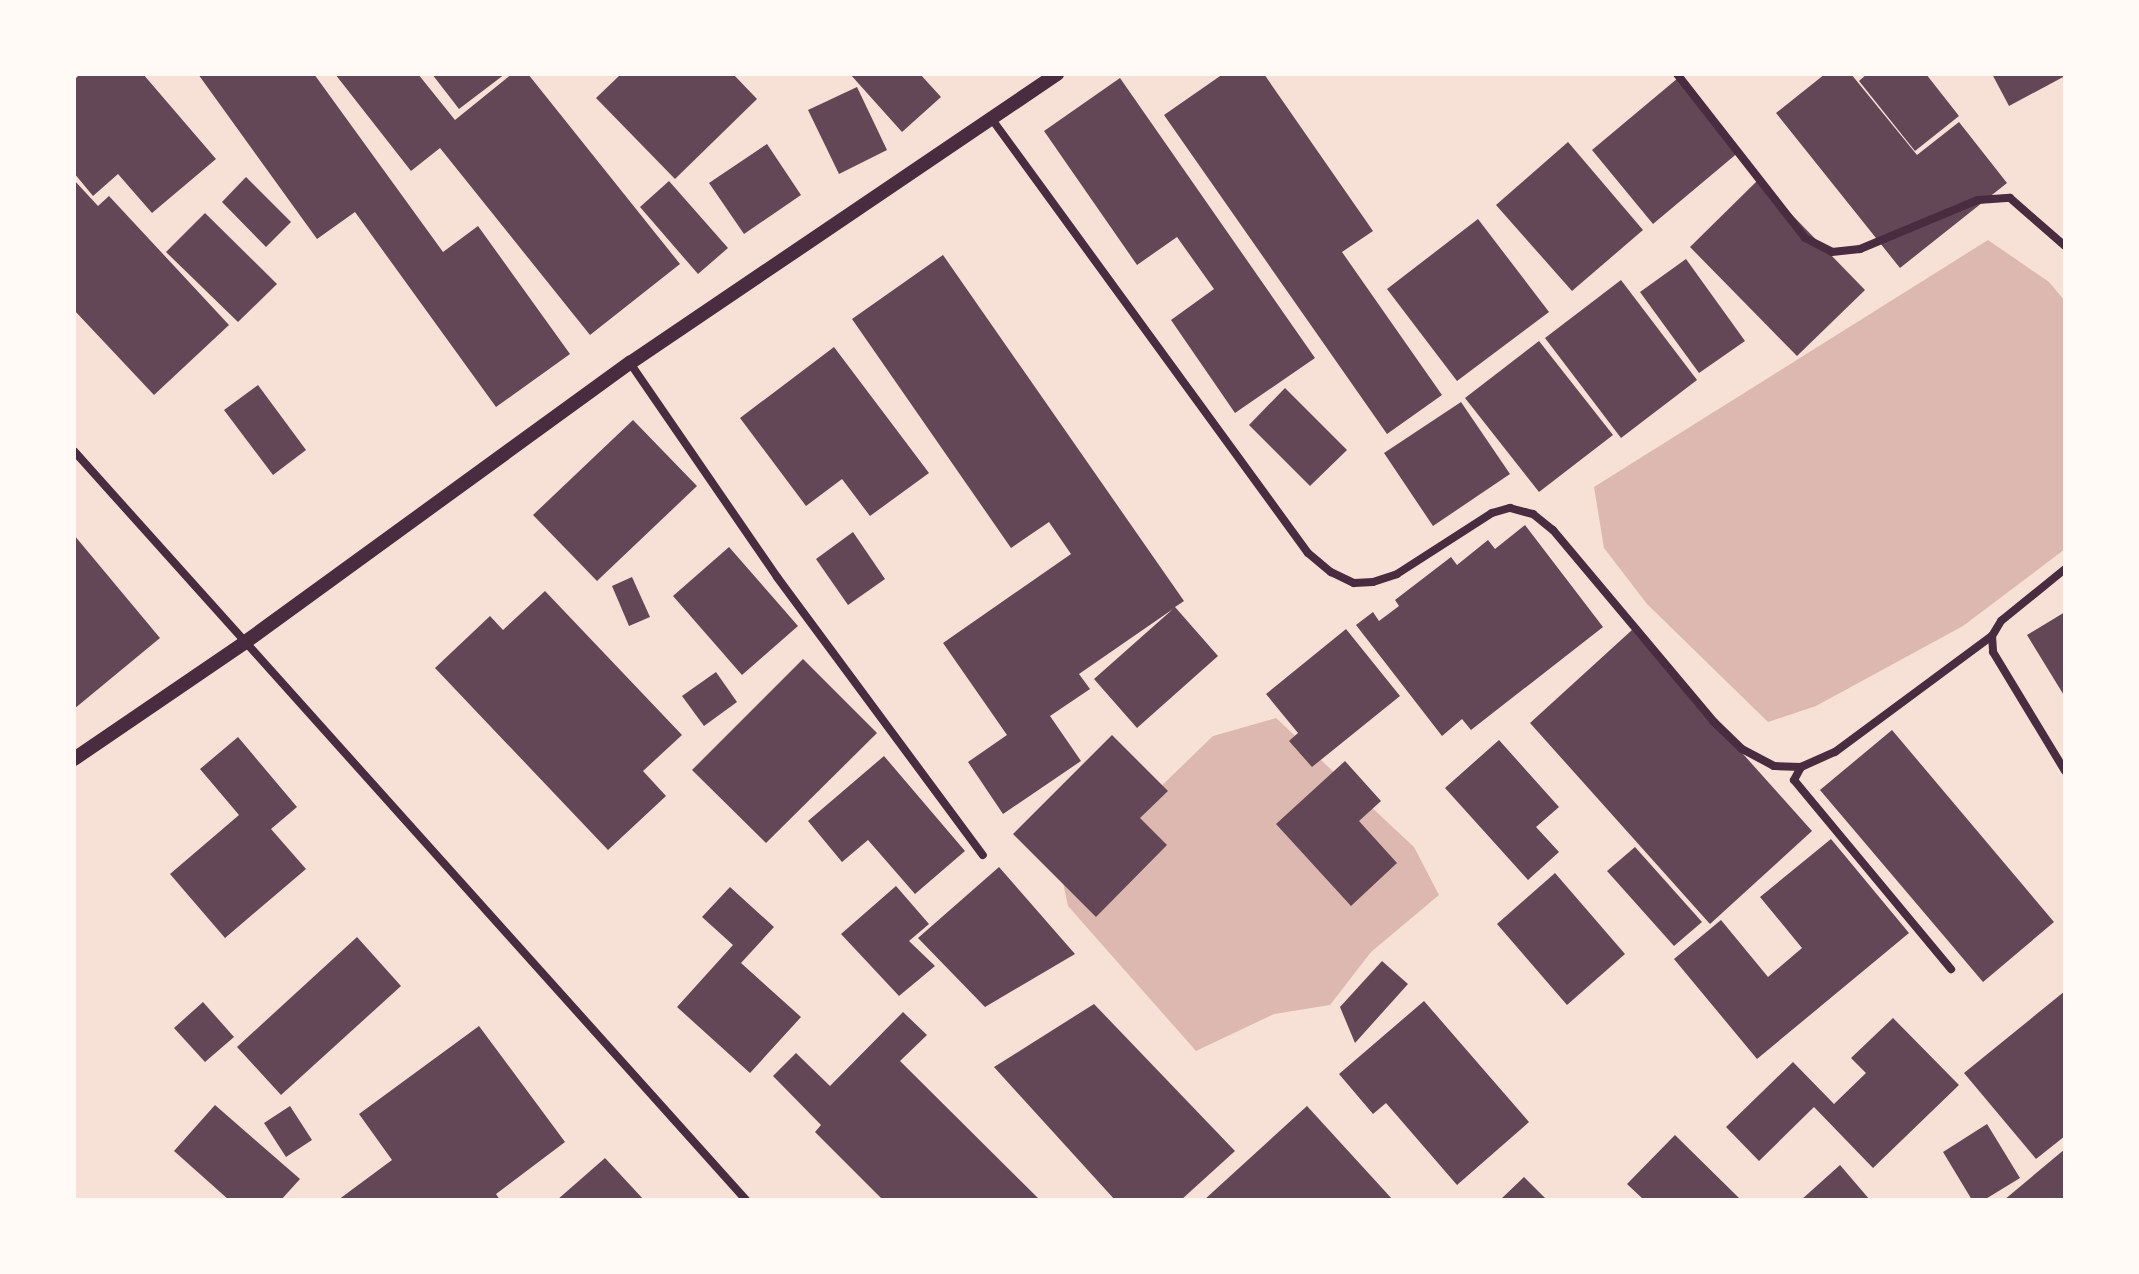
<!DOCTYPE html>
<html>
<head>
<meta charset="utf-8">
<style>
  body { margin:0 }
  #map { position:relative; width:2139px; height:1274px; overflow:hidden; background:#f7e1d7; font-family:Figtree,sans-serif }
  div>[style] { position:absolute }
  .water>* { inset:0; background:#dcb8b0 }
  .building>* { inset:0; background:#644757 }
  .minor>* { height:8px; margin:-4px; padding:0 4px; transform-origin:4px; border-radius:4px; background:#4a2c40 }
  .tertiary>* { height:14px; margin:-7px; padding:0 7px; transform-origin:7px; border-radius:7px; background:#4a2c40 }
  span { translate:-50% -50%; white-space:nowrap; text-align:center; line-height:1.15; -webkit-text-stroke:6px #fffaf5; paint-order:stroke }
  .frame { position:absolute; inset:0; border:76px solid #fffaf5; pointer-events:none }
</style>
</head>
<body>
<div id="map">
  <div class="water">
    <div style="clip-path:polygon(1988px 240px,2049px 282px,2065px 301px,2065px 549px,1963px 626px,1816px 706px,1768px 722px,1647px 604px,1604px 548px,1594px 487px)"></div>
    <div style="clip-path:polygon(1276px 718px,1414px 847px,1439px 895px,1371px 952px,1330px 1005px,1274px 1014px,1196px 1051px,1068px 906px,1060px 869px,1154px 793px,1213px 736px)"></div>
  </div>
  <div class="building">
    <div style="clip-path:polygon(80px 74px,143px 74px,216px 159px,152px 213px,118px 174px,93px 196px,74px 173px,74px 80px)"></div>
    <div style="clip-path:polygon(198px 74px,314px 74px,443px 252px,478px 226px,570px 354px,496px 407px,355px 212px,317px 239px)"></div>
    <div style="clip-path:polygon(335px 74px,418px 74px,455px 120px,512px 74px,528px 74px,680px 264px,590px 335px,440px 148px,411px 171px)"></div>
    <div style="clip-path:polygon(432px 74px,505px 74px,459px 109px)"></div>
    <div style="clip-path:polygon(621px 74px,733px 74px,757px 99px,675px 179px,596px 98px)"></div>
    <div style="clip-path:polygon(850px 74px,920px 74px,941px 97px,902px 132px)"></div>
    <div style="clip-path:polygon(1223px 74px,1264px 74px,1373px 231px,1342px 252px,1442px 395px,1387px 434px,1164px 115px)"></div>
    <div style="clip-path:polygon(1825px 74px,1851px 74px,1917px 155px,1959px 122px,2007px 183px,1900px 268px,1776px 113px)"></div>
    <div style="clip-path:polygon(1867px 74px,1926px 74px,1959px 116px,1915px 151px,1859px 81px)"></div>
    <div style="clip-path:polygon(1992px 74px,2065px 74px,2065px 76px,2009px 106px)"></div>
    <div style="clip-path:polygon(1120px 78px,1315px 358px,1235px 413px,1171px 320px,1214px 289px,1177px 237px,1137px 265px,1044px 131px)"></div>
    <div style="clip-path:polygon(1678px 78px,1740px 151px,1653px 224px,1592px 150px)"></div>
    <div style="clip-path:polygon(857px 87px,887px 150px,839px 174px,808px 110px)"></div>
    <div style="clip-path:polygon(1568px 142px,1643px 230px,1572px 291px,1496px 205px)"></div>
    <div style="clip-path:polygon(767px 144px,801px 195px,744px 234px,709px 183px)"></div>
    <div style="clip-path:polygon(246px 177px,291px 222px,266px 247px,222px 202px)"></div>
    <div style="clip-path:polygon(74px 180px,98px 206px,109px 196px,229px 325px,154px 395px,74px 310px)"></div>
    <div style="clip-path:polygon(1758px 180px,1865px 290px,1797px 356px,1690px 247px)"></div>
    <div style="clip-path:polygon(669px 181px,728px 248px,698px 274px,640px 207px)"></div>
    <div style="clip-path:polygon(205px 213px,277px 284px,238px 322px,166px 252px)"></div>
    <div style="clip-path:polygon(1478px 219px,1549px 312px,1457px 381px,1387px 289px)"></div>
    <div style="clip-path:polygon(943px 255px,1184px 601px,1175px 607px,1218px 656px,1137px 728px,1094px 679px,1173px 609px,1079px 674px,1090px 689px,1050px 716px,1081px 761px,1003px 814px,968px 762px,1007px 735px,943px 643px,1071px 554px,1049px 522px,1011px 548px,852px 319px)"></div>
    <div style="clip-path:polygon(1686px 259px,1745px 341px,1699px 373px,1640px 292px)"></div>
    <div style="clip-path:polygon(1621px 280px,1697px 380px,1621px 438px,1545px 338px)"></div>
    <div style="clip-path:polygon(1539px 341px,1613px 435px,1539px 492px,1465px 398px)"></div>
    <div style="clip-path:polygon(834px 347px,929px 473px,870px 516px,842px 479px,806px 506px,740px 418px)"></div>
    <div style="clip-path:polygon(258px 385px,306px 450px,273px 475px,224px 410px)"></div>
    <div style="clip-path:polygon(1285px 388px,1347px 450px,1310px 486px,1249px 425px)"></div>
    <div style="clip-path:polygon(1461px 402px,1510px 474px,1433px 526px,1384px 453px)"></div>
    <div style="clip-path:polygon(633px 420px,697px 486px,597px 581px,533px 515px)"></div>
    <div style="clip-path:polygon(1525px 525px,1603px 627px,1471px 730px,1462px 719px,1442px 736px,1356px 625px,1373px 612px,1379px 621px,1399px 606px,1395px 600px,1451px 557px,1457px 565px,1488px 540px,1495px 549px)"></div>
    <div style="clip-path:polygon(853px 532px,885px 579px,848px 605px,816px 559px)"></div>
    <div style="clip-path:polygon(74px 535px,160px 638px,74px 709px)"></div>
    <div style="clip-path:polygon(729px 547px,798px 626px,742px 675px,673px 596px)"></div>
    <div style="clip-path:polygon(632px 577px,650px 617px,629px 626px,612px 586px)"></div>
    <div style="clip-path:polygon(545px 591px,682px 735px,643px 771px,666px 796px,608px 850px,435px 668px,490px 616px,503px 630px)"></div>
    <div style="clip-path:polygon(2065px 612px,2065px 697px,2027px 635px)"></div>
    <div style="clip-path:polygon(1346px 629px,1400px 696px,1312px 767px,1289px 741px,1298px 733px,1266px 694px)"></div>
    <div style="clip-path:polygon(1632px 630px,1812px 831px,1710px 924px,1530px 723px)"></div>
    <div style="clip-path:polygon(803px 659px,877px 733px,766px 843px,692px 770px)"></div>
    <div style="clip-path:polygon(716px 672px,737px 702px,704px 726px,682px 696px)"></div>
    <div style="clip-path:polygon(1892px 730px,2054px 922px,1983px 982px,1820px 790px)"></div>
    <div style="clip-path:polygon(1112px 735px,1168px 791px,1140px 818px,1167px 845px,1096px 917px,1013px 834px)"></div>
    <div style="clip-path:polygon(238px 737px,297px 807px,271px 829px,306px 869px,225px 938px,170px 874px,239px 815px,200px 769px)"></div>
    <div style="clip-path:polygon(1499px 740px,1559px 807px,1536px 827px,1559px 852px,1528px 880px,1445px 788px)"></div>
    <div style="clip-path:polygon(884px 756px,965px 851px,915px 894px,868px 840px,842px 862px,808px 821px)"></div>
    <div style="clip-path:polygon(1345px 761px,1381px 801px,1359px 821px,1397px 863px,1351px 906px,1276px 824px)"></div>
    <div style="clip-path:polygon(1831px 839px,1909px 933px,1757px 1059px,1674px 959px,1721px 920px,1768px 977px,1802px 948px,1760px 897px)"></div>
    <div style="clip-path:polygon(1635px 847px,1702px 922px,1674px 946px,1607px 871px)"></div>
    <div style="clip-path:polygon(999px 867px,1075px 954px,985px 1007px,918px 938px)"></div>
    <div style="clip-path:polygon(1555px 873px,1625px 954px,1567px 1005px,1497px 924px)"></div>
    <div style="clip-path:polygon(896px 886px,929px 924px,909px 941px,935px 966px,899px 996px,841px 934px)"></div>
    <div style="clip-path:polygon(730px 887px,774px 927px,741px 963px,801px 1017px,750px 1073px,677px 1007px,733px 945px,702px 917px)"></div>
    <div style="clip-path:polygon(357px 937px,401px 986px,281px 1095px,237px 1047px)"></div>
    <div style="clip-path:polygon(1382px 961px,1408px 984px,1355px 1043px,1340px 1007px)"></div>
    <div style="clip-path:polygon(2065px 991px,2065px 1136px,2036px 1159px,1964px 1073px)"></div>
    <div style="clip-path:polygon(1424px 1001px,1529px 1122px,1457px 1185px,1386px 1103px,1373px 1114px,1339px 1074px)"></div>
    <div style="clip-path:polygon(203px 1002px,234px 1037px,205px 1062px,174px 1028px)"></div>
    <div style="clip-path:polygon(1094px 1004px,1235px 1151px,1181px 1200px,1115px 1200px,994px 1067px)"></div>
    <div style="clip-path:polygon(903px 1012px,927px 1035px,900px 1061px,1040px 1200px,883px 1200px,815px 1132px,821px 1125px,773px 1076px,796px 1053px,830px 1086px)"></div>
    <div style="clip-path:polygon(1893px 1018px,1959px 1085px,1873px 1168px,1814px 1107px,1759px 1161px,1726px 1127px,1793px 1062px,1834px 1104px,1866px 1073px,1851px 1058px)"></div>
    <div style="clip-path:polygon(479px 1026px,565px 1142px,496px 1194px,500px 1200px,338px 1200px,392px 1160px,359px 1114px)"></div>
    <div style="clip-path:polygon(215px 1105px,300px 1179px,281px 1200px,229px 1200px,174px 1151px)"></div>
    <div style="clip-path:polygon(290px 1106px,312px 1140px,286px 1157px,264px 1123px)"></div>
    <div style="clip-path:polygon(1307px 1106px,1393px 1200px,1204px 1200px)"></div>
    <div style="clip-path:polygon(1987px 1124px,2020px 1178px,1984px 1200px,1972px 1200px,1943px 1152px)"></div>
    <div style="clip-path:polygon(1675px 1135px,1741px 1200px,1644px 1200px,1627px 1184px)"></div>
    <div style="clip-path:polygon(2065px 1149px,2065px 1200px,2004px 1200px)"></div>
    <div style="clip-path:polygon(605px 1158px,644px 1200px,557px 1200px)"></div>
    <div style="clip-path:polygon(1840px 1165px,1870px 1200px,1801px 1200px)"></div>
    <div style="clip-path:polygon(1524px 1177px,1547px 1200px,1500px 1200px)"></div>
  </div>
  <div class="minor">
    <div style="left:1677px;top:74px;width:208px;rotate:52deg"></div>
    <div style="left:1805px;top:238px;width:30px;rotate:27deg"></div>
    <div style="left:1832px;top:252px;width:28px;rotate:-6deg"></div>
    <div style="left:1860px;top:249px;width:128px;rotate:-22.6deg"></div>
    <div style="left:1978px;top:200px;width:32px;rotate:-4deg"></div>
    <div style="left:2010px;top:198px;width:73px;rotate:41.1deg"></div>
    <div style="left:991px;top:118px;width:538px;rotate:53.92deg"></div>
    <div style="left:1308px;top:553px;width:30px;rotate:40deg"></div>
    <div style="left:1331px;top:572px;width:25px;rotate:26deg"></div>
    <div style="left:1354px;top:583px;width:19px;rotate:-3deg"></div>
    <div style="left:1373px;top:582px;width:25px;rotate:-18deg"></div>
    <div style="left:1397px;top:574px;width:113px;rotate:-32.7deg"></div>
    <div style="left:1492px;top:513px;width:19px;rotate:-16deg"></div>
    <div style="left:1510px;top:508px;width:24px;rotate:15deg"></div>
    <div style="left:1533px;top:514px;width:26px;rotate:39deg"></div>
    <div style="left:1553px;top:530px;width:251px;rotate:50deg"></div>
    <div style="left:1714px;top:722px;width:39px;rotate:44deg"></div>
    <div style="left:1742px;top:749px;width:36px;rotate:28deg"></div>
    <div style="left:1774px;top:766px;width:27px;rotate:2deg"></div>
    <div style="left:1801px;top:767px;width:37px;rotate:-24deg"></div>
    <div style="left:1835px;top:752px;width:195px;rotate:-36.5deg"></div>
    <div style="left:630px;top:363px;width:260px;rotate:55.5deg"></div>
    <div style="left:777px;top:577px;width:346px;rotate:53.5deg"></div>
    <div style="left:74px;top:451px;width:1006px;rotate:48.1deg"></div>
    <div style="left:2065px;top:569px;width:82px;rotate:140.9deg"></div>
    <div style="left:2001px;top:621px;width:17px;rotate:121deg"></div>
    <div style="left:1992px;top:636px;width:16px;rotate:86deg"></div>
    <div style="left:1993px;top:652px;width:139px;rotate:58.8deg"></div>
    <div style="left:1801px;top:767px;width:15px;rotate:118deg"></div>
    <div style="left:1794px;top:780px;width:246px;rotate:50.3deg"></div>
  </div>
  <div class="tertiary">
    <div style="left:74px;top:759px;width:206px;rotate:-34.3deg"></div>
    <div style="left:244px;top:643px;width:477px;rotate:-36deg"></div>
    <div style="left:630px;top:363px;width:516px;rotate:-34.09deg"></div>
  </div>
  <div class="frame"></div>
</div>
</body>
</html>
